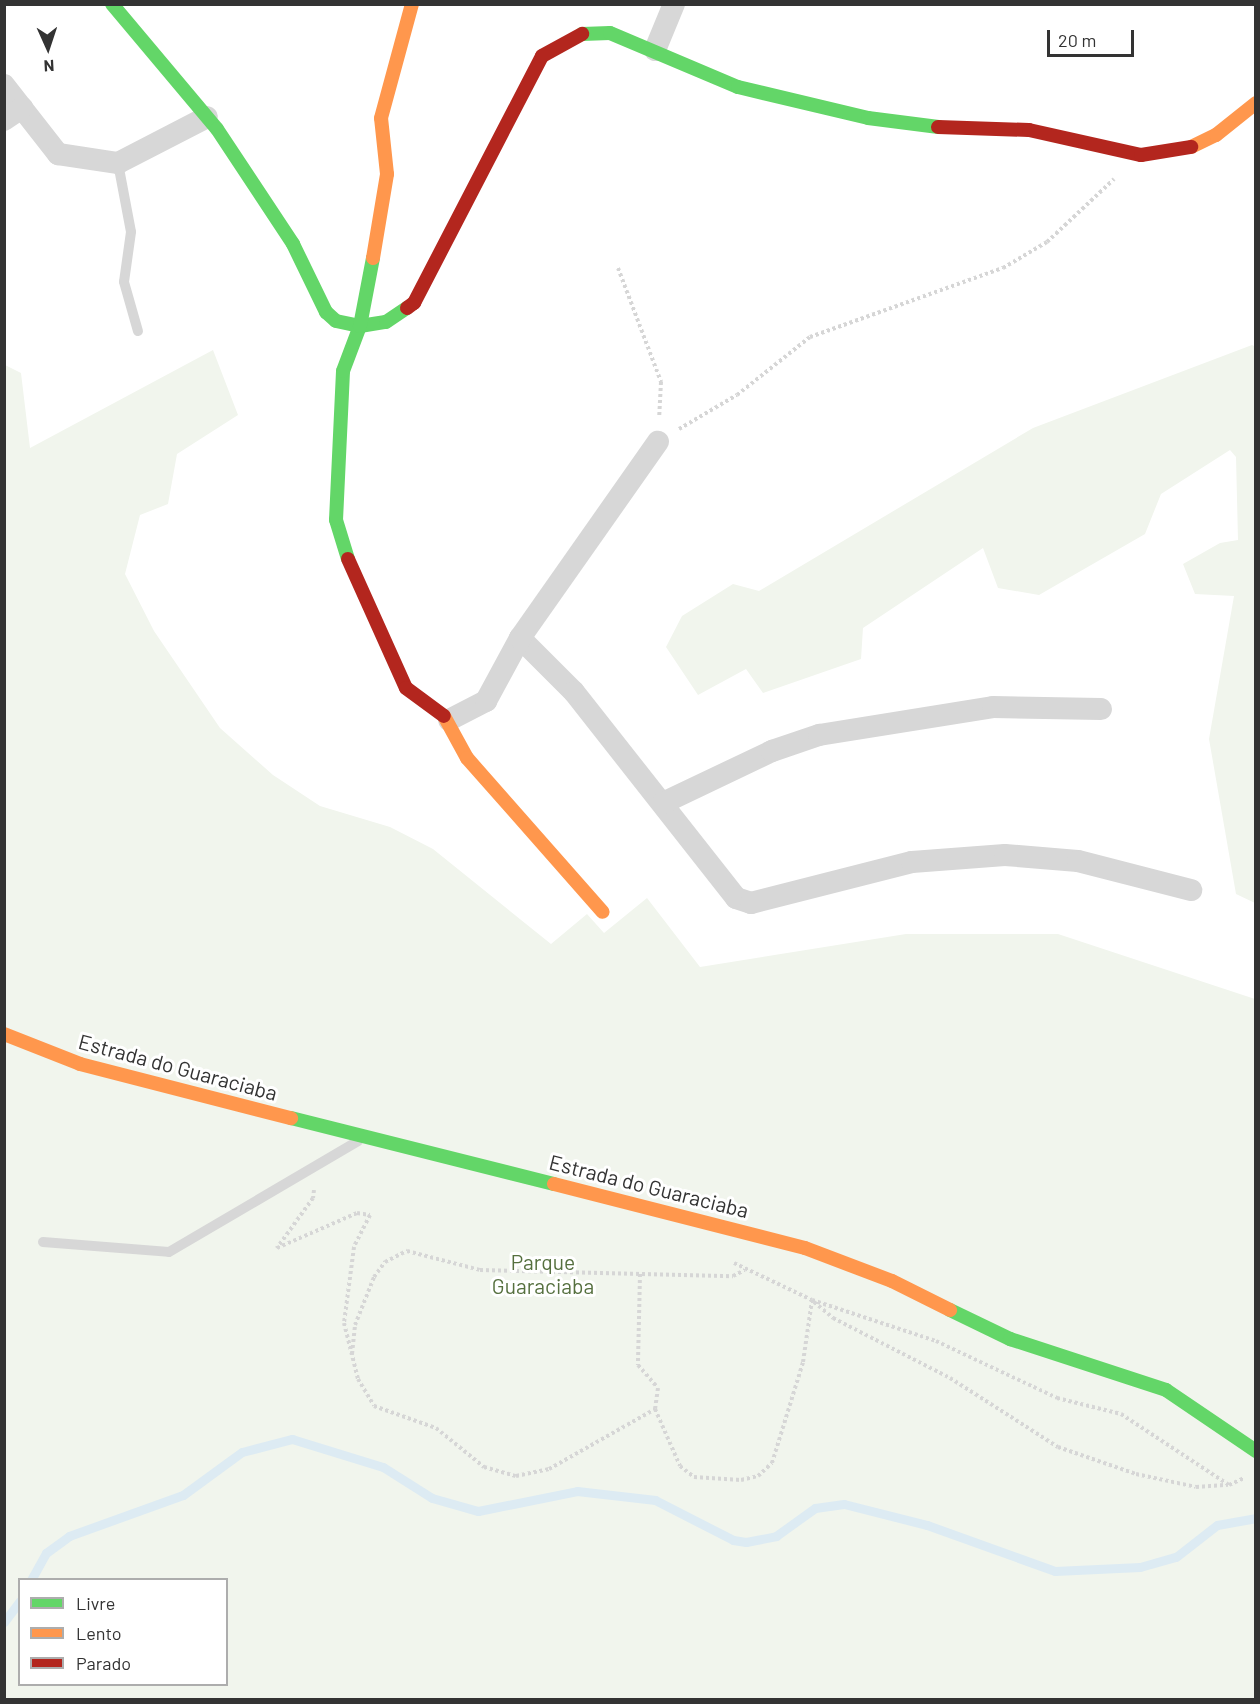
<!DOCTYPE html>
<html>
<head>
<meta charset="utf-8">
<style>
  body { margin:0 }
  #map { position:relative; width:1260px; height:1704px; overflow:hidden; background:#fff; font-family:Barlow,sans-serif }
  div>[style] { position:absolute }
  .green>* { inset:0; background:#f1f5ed }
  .stream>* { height:9px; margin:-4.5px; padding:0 4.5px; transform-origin:4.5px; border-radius:4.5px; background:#ddebf3 }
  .path>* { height:4px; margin-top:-2px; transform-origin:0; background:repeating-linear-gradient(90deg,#d6d6d6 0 3px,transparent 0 6px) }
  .lane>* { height:10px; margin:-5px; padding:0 5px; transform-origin:5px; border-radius:5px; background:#d7d7d7 }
  .street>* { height:22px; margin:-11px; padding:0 11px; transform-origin:11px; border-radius:11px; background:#d7d7d7 }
  .fast>* { height:14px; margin:-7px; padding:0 7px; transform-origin:7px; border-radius:7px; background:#63d668 }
  .slow>* { height:14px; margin:-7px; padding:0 7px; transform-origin:7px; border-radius:7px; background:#ff974d }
  .jam>* { height:14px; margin:-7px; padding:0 7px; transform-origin:7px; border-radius:7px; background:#b3261e }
  span { translate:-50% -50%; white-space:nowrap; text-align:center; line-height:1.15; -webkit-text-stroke:6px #fff; paint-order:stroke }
  .street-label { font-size:21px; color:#333 }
  .park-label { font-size:21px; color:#56703f }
  .frame { position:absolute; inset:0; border:6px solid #333; pointer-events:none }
  .legend { position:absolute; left:18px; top:1578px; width:210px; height:108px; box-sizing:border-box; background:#fff; border:2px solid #adadad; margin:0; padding:8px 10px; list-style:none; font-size:18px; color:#333 }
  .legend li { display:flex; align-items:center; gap:12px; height:30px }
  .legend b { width:30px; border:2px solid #adadad }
  .north { position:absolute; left:18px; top:18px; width:60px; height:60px; -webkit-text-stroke:4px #fff; paint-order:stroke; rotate:177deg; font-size:16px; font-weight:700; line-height:24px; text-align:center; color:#333 }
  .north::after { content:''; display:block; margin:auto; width:21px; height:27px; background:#333; clip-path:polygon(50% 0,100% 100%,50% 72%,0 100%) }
  .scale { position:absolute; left:1047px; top:30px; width:87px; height:27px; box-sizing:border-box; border:3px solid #333; border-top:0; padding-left:8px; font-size:18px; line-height:21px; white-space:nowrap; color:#333; -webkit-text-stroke:4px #fff; paint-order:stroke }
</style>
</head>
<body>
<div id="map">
  <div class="green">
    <div style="clip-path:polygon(1252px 345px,1256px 347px,1255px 903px,1236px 894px,1209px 739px,1234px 596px,1195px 594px,1183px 564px,1220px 543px,1238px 540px,1236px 457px,1230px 450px,1161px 494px,1145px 534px,1039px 595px,998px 588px,983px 548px,863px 628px,861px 659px,763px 693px,746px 669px,698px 695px,666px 647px,682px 616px,733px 584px,759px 591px,1033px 428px)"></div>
    <div style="clip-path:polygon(evenodd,213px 350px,238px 415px,177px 454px,168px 504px,140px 515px,125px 574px,154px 631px,220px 728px,273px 775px,320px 806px,390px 827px,433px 849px,551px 944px,587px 914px,604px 933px,647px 898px,700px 967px,906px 934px,1058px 934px,1255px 999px,1255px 1699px,5px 1700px,5px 365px,21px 373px,30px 448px,213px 350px,20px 1580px,226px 1580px,226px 1684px,20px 1684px,20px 1580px)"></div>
  </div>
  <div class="stream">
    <div style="left:31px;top:1580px;width:31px;rotate:-61deg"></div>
    <div style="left:46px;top:1553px;width:29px;rotate:-36deg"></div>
    <div style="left:69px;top:1536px;width:121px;rotate:-19.8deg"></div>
    <div style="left:183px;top:1495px;width:73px;rotate:-36.1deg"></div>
    <div style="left:242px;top:1452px;width:52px;rotate:-14.6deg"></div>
    <div style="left:292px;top:1439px;width:95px;rotate:17.1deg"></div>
    <div style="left:383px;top:1467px;width:58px;rotate:32.3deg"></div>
    <div style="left:432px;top:1498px;width:48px;rotate:15.8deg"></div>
    <div style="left:478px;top:1511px;width:101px;rotate:-11.4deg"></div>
    <div style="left:577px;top:1491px;width:79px;rotate:6.6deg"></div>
    <div style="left:655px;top:1500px;width:88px;rotate:27.1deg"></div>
    <div style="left:733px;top:1540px;width:13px;rotate:9deg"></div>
    <div style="left:746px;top:1542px;width:31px;rotate:-11deg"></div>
    <div style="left:776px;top:1536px;width:48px;rotate:-35.7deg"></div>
    <div style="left:815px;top:1508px;width:29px;rotate:-8deg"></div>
    <div style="left:844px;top:1504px;width:86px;rotate:14.2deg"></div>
    <div style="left:927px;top:1525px;width:136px;rotate:19.8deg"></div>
    <div style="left:1055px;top:1571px;width:85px;rotate:-2.7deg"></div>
    <div style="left:1140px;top:1567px;width:37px;rotate:-16deg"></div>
    <div style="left:1176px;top:1557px;width:52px;rotate:-38deg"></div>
    <div style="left:1217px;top:1525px;width:40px;rotate:-10deg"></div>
    <div style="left:4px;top:1622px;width:26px;rotate:-53deg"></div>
  </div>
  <div class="path">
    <div style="left:618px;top:268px;width:122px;rotate:69.3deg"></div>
    <div style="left:661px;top:382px;width:35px;rotate:93deg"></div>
    <div style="left:679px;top:429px;width:67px;rotate:-30.4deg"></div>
    <div style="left:737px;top:395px;width:93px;rotate:-38.5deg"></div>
    <div style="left:810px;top:337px;width:205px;rotate:-19.7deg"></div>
    <div style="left:1003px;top:268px;width:51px;rotate:-30.6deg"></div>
    <div style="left:1047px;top:242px;width:92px;rotate:-43.2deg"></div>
    <div style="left:314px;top:1190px;width:8px;rotate:97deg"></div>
    <div style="left:313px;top:1198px;width:62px;rotate:125.8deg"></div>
    <div style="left:277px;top:1248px;width:87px;rotate:-23.6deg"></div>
    <div style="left:357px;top:1213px;width:13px;rotate:9deg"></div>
    <div style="left:370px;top:1215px;width:36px;rotate:117deg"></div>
    <div style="left:354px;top:1247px;width:77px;rotate:97.5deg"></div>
    <div style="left:344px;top:1323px;width:58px;rotate:76deg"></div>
    <div style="left:358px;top:1379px;width:31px;rotate:59deg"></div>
    <div style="left:374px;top:1406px;width:66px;rotate:19.5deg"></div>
    <div style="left:436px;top:1428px;width:62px;rotate:39.1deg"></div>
    <div style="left:484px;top:1467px;width:33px;rotate:16deg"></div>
    <div style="left:516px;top:1476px;width:34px;rotate:-12deg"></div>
    <div style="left:549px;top:1469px;width:122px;rotate:-29.5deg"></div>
    <div style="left:734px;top:1263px;width:86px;rotate:25.4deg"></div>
    <div style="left:812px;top:1300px;width:131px;rotate:18.3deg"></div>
    <div style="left:936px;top:1341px;width:134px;rotate:25.2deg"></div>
    <div style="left:1057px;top:1398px;width:66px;rotate:14deg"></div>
    <div style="left:1121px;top:1414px;width:129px;rotate:33.3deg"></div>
    <div style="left:1229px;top:1485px;width:17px;rotate:-25deg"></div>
    <div style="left:640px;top:1274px;width:91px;rotate:91.3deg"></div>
    <div style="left:638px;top:1365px;width:30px;rotate:49deg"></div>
    <div style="left:658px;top:1388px;width:21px;rotate:98deg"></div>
    <div style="left:655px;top:1409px;width:62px;rotate:66.3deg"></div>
    <div style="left:680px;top:1466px;width:18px;rotate:38deg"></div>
    <div style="left:694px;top:1477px;width:47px;rotate:3.7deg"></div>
    <div style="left:741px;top:1480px;width:17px;rotate:-13deg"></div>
    <div style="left:758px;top:1476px;width:19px;rotate:-43deg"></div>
    <div style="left:772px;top:1463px;width:106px;rotate:-72.9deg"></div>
    <div style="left:803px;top:1362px;width:63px;rotate:-81.7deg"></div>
    <div style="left:814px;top:1302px;width:25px;rotate:40deg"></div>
    <div style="left:833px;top:1318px;width:131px;rotate:27.1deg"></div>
    <div style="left:950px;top:1378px;width:128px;rotate:32.6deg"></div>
    <div style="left:1058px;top:1447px;width:83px;rotate:19.1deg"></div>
    <div style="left:1136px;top:1474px;width:61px;rotate:12.2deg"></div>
    <div style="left:1196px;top:1487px;width:32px;rotate:-4deg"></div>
    <div style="left:352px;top:1354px;width:29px;rotate:-84deg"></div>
    <div style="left:355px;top:1325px;width:52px;rotate:-68.4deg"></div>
    <div style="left:374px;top:1277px;width:19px;rotate:-54deg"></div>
    <div style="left:385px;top:1262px;width:25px;rotate:-27deg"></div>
    <div style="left:407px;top:1251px;width:75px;rotate:14.6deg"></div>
    <div style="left:480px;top:1270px;width:253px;rotate:1.4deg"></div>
    <div style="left:733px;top:1276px;width:13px;rotate:-27deg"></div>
  </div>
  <div class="lane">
    <div style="left:118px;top:163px;width:70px;rotate:79.3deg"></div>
    <div style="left:131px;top:232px;width:50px;rotate:98deg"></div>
    <div style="left:124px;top:282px;width:51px;rotate:74.1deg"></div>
    <div style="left:43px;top:1242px;width:126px;rotate:4.5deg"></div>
    <div style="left:169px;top:1252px;width:219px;rotate:-30.4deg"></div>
  </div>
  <div class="street">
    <div style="left:655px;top:50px;width:50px;rotate:-67.6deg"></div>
    <div style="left:4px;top:85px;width:88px;rotate:52deg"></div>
    <div style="left:58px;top:154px;width:61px;rotate:8.5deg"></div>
    <div style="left:118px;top:163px;width:100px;rotate:-27.3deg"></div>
    <div style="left:4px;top:120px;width:22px;rotate:-34deg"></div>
    <div style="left:520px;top:638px;width:76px;rotate:45deg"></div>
    <div style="left:574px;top:692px;width:262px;rotate:51.8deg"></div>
    <div style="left:736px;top:898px;width:16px;rotate:18deg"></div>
    <div style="left:751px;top:903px;width:166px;rotate:-14.3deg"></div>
    <div style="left:912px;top:862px;width:93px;rotate:-4.3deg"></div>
    <div style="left:1005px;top:855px;width:73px;rotate:4.7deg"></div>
    <div style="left:1078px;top:861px;width:117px;rotate:14.4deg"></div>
    <div style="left:449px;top:720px;width:42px;rotate:-27.2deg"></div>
    <div style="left:486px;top:701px;width:72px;rotate:-61.6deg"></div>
    <div style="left:520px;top:638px;width:240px;rotate:-54.9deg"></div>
    <div style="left:663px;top:803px;width:121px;rotate:-25.5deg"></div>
    <div style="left:772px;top:751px;width:50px;rotate:-18.8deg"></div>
    <div style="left:819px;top:735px;width:176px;rotate:-9.1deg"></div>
    <div style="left:993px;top:707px;width:108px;rotate:1.1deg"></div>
  </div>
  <div class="fast">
    <div style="left:112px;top:4px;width:163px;rotate:50deg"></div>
    <div style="left:217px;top:129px;width:138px;rotate:56.5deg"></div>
    <div style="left:293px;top:244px;width:76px;rotate:64.1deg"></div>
    <div style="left:326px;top:312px;width:13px;rotate:42deg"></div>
    <div style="left:336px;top:321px;width:25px;rotate:12deg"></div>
    <div style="left:360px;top:326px;width:26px;rotate:-9deg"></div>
    <div style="left:386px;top:322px;width:25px;rotate:-34deg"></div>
    <div style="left:582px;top:34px;width:28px;rotate:-2deg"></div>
    <div style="left:610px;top:33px;width:139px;rotate:22.9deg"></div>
    <div style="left:738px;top:87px;width:134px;rotate:13.4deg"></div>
    <div style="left:868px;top:118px;width:71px;rotate:7.3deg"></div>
    <div style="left:348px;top:559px;width:41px;rotate:-107.1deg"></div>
    <div style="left:336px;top:520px;width:149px;rotate:-87.3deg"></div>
    <div style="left:343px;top:371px;width:48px;rotate:-69.3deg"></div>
    <div style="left:360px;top:326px;width:69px;rotate:-79.2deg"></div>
    <div style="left:291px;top:1118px;width:271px;rotate:14.1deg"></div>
    <div style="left:950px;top:1310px;width:67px;rotate:25.8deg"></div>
    <div style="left:1010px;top:1339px;width:164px;rotate:18.1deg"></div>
    <div style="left:1166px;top:1390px;width:109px;rotate:34.1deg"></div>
  </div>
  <div class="slow">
    <div style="left:1191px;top:147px;width:28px;rotate:-26deg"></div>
    <div style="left:1216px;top:135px;width:51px;rotate:-38.7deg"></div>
    <div style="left:373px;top:258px;width:85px;rotate:-80.5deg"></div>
    <div style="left:387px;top:174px;width:56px;rotate:-96.1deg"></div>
    <div style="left:381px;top:118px;width:118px;rotate:-74.8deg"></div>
    <div style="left:444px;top:716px;width:48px;rotate:61.3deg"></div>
    <div style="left:467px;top:758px;width:205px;rotate:48.6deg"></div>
    <div style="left:4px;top:1034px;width:82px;rotate:21.5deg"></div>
    <div style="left:80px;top:1064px;width:218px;rotate:14.4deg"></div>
    <div style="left:554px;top:1184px;width:259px;rotate:14.3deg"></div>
    <div style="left:805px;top:1248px;width:93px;rotate:20.8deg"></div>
    <div style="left:892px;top:1281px;width:65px;rotate:26.6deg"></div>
  </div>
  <div class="jam">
    <div style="left:938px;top:127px;width:91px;rotate:1.9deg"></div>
    <div style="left:1029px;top:130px;width:115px;rotate:12.6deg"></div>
    <div style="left:1141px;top:155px;width:51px;rotate:-9.1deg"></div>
    <div style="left:407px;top:308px;width:9px;rotate:-36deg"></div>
    <div style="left:414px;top:303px;width:278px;rotate:-62.6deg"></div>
    <div style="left:542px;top:56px;width:46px;rotate:-28.8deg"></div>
    <div style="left:348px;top:559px;width:141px;rotate:65.8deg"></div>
    <div style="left:406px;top:688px;width:47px;rotate:36.4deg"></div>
  </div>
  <div class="street-label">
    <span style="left:178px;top:1067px;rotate:15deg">Estrada do Guaraciaba</span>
    <span style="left:649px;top:1186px;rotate:14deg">Estrada do Guaraciaba</span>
  </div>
  <div class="park-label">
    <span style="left:543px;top:1274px">Parque<br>Guaraciaba</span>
  </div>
  <div class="frame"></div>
  <ul class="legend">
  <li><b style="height:8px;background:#63d668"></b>Livre</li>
  <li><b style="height:8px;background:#ff974d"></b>Lento</li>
  <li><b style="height:8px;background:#b3261e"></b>Parado</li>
  </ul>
  <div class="north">N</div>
  <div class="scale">20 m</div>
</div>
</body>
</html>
